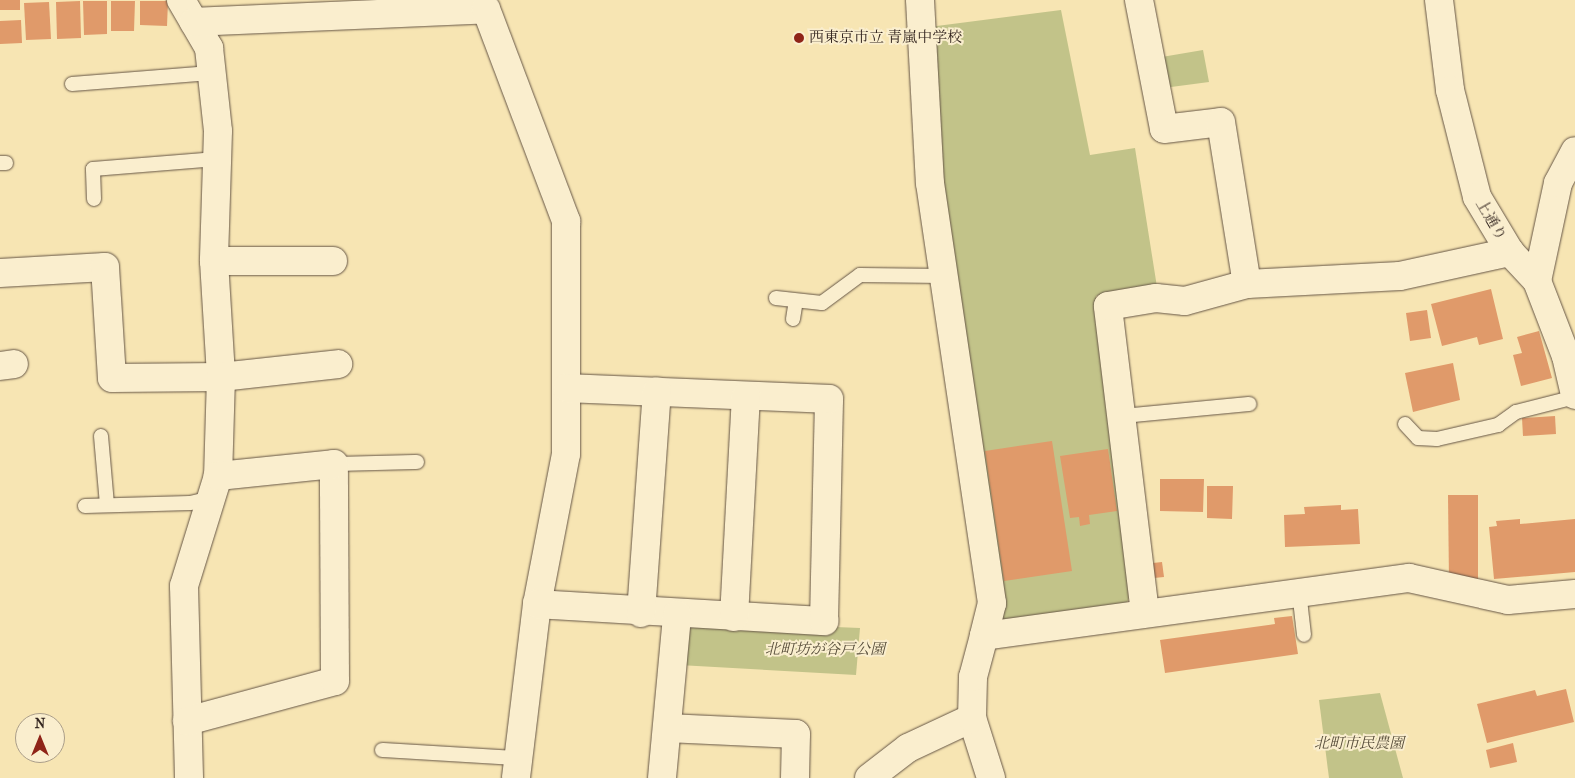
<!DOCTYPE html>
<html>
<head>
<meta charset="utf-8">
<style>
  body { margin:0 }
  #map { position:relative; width:1575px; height:778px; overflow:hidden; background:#f7e5b3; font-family:"IM FELL French Canon","Noto Serif JP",serif }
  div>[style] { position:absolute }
  .green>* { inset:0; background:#c2c389 }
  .building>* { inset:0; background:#e09a6a }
  .roads { filter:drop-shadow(0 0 1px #665646) drop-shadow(0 0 1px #665646) }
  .lane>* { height:14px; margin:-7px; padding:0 7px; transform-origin:7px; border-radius:7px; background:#faeece }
  .street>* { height:28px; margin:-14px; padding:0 14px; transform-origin:14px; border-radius:14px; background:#faeece }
  .dots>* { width:14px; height:14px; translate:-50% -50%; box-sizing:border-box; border:2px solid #faeece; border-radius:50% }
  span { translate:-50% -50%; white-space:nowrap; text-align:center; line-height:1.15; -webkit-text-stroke:4px #faeece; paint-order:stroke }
  .poi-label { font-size:15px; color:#352721 }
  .left { translate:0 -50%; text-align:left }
  .street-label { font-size:15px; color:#352721 }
  .park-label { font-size:15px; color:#584e3b; font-style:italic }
  .north { position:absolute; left:15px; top:713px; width:50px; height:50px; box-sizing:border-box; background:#faeece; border:1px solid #ab9e89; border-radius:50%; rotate:0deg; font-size:14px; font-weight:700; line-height:20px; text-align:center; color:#352721 }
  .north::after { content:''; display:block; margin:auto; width:18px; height:22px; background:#8f2418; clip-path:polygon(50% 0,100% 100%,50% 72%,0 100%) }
</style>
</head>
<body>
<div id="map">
  <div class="green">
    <div style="clip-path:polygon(1061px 10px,1090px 155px,1135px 148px,1157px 287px,1096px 296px,1130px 596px,1125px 606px,1005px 626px,997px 617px,938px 183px,929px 27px)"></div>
    <div style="clip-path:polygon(1203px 50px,1209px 82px,1156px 89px,1150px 59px)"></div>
    <div style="clip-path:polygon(683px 621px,860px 628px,856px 675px,679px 665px)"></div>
    <div style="clip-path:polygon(1380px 693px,1403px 778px,1329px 778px,1319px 700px)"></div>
  </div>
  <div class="building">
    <div style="clip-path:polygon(0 0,20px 0,20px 10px,0 10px)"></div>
    <div style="clip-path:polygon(80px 1px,81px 38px,57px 39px,56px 2px)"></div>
    <div style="clip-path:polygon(83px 1px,107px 1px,107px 34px,84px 35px)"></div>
    <div style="clip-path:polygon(111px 1px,135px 1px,134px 31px,111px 31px)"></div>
    <div style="clip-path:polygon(140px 1px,168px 1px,167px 26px,140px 25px)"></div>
    <div style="clip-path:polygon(49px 2px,51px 39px,26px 40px,24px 3px)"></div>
    <div style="clip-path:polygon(21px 20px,22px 43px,0 44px,0 21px)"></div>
    <div style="clip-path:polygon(1491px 289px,1503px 339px,1479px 345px,1477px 337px,1442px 346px,1431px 304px)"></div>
    <div style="clip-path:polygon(1427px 310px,1431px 338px,1410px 341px,1406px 313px)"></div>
    <div style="clip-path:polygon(1539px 331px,1552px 378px,1521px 386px,1513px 355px,1522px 353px,1517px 337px)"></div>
    <div style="clip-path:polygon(1453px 363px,1460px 400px,1413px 412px,1405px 373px)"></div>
    <div style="clip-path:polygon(1555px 416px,1556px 434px,1523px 436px,1522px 418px)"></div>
    <div style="clip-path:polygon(1052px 441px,1072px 571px,1004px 581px,985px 451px)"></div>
    <div style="clip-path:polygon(1108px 449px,1117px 511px,1089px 515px,1090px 524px,1080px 526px,1079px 517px,1070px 518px,1060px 456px)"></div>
    <div style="clip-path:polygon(1160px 479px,1204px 479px,1203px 512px,1160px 511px)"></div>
    <div style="clip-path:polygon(1207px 486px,1233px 486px,1232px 519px,1207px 518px)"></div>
    <div style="clip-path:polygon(1448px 495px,1478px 495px,1478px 581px,1449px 581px)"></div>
    <div style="clip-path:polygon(1341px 505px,1341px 510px,1358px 509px,1360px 544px,1285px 547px,1284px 515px,1305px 514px,1304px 507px)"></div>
    <div style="clip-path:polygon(1520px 519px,1520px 524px,1575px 519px,1575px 572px,1494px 579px,1489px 527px,1497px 526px,1496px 521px)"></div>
    <div style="clip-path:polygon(1162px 562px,1164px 577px,1154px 578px,1153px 563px)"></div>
    <div style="clip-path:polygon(1292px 616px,1298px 654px,1165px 673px,1160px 640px,1275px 624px,1274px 618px)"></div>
    <div style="clip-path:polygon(1566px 689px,1574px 722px,1487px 743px,1477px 704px,1535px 690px,1537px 696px)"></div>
    <div style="clip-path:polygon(1513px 743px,1517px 762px,1490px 768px,1486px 750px)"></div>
  </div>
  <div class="roads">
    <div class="lane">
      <div style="left:72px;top:84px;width:139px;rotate:-4.5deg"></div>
      <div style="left:0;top:163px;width:6px"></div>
      <div style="left:94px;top:199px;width:30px;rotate:-92deg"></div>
      <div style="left:93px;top:169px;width:124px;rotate:-4.6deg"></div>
      <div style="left:776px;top:298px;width:46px;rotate:6.2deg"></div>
      <div style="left:822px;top:303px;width:47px;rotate:-36.4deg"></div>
      <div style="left:860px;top:275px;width:83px;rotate:0.7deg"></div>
      <div style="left:793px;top:319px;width:18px;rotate:-81deg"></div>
      <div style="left:1122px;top:416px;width:128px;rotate:-5.4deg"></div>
      <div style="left:1405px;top:424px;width:19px;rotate:47deg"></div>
      <div style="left:1418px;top:438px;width:19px;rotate:3deg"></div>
      <div style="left:1437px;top:439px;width:63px;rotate:-12.9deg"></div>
      <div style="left:1498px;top:425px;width:22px;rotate:-36deg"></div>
      <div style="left:1516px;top:412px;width:61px;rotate:-14.3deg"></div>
      <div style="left:101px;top:436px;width:68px;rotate:85deg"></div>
      <div style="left:334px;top:464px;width:83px;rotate:-1.4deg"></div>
      <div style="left:85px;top:506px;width:105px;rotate:-1.6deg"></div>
      <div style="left:190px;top:503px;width:22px;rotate:-13deg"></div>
      <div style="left:1299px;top:591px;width:44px;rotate:83.5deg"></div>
      <div style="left:382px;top:750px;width:135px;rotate:3.4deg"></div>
    </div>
    <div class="street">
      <div style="left:181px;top:0;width:56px;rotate:59.7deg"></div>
      <div style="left:209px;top:48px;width:83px;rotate:83.8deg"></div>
      <div style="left:218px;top:131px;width:130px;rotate:91.8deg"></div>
      <div style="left:214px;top:261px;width:116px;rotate:86.5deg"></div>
      <div style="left:221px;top:377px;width:99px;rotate:91.7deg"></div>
      <div style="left:218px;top:476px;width:115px;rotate:107.2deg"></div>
      <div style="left:184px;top:586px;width:192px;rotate:88.5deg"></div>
      <div style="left:920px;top:0;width:183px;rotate:86.9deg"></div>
      <div style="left:930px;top:183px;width:425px;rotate:81.6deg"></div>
      <div style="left:992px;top:603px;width:34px;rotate:104deg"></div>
      <div style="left:1139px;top:0;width:131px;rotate:79deg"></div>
      <div style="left:1164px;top:129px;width:57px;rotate:-7deg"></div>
      <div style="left:1221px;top:122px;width:164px;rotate:80.9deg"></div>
      <div style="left:1439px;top:0;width:91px;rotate:83deg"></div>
      <div style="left:1450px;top:90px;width:110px;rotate:75.8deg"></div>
      <div style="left:1477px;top:197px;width:64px;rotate:59deg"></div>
      <div style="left:1510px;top:252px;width:40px;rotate:47deg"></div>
      <div style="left:1537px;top:281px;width:80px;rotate:68.9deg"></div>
      <div style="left:1566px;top:356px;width:40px;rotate:77deg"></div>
      <div style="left:194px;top:22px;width:292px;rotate:-2.5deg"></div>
      <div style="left:486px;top:9px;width:227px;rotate:69.3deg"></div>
      <div style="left:566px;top:221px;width:233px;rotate:90deg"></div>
      <div style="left:566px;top:454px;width:153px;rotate:100.9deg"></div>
      <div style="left:537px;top:604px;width:175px;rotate:96.9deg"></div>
      <div style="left:214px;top:261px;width:119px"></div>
      <div style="left:0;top:273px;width:105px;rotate:-3.3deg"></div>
      <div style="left:105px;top:267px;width:111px;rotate:86.4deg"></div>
      <div style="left:112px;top:378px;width:109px;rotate:-0.5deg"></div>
      <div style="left:221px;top:377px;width:118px;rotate:-6.3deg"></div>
      <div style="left:1537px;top:281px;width:100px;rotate:-77.9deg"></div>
      <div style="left:1558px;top:183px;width:36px;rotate:-62deg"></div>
      <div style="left:0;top:366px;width:14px;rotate:-8deg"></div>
      <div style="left:537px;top:604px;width:288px;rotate:3.4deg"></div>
      <div style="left:824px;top:621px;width:222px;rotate:-88.7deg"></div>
      <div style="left:829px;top:399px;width:262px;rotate:-177.6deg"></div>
      <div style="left:641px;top:613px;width:222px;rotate:-85.9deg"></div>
      <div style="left:1145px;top:613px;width:309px;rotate:-96.9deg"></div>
      <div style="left:1108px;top:306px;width:49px;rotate:-9.5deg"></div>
      <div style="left:1156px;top:298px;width:29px;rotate:6deg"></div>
      <div style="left:1185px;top:301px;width:64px;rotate:-15.3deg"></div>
      <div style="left:1247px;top:284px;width:153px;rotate:-3deg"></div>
      <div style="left:1400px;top:276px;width:113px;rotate:-12.3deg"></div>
      <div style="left:734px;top:617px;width:221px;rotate:-86.9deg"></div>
      <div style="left:972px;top:718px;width:63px;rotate:72.4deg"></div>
      <div style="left:187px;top:721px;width:153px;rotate:-15.1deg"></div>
      <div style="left:335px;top:681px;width:217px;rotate:-90.3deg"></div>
      <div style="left:334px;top:464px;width:117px;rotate:174.1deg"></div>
      <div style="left:667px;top:728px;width:129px;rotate:2.7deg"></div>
      <div style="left:796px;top:734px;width:44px;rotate:91.3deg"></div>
      <div style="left:662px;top:778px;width:164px;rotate:-84.7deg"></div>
      <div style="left:869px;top:778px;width:49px;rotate:-37.6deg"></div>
      <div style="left:908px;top:748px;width:71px;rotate:-25.1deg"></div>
      <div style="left:972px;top:718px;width:41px;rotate:-88.6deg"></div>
      <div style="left:973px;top:677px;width:42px;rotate:-75deg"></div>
      <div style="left:984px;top:636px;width:429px;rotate:-7.8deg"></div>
      <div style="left:1409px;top:578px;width:101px;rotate:12.5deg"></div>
      <div style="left:1508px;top:600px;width:67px;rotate:-5.1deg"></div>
    </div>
  </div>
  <div class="dots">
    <div style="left:799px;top:38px;background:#8f2418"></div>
  </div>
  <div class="poi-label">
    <span class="left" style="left:809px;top:38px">西東京市立 青嵐中学校</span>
  </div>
  <div class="street-label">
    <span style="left:1491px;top:220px;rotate:60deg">上通り</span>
  </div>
  <div class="park-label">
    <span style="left:825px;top:650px">北町坊が谷戸公園</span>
    <span style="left:1359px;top:744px">北町市民農園</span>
  </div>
  <div class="north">N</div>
</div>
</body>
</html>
